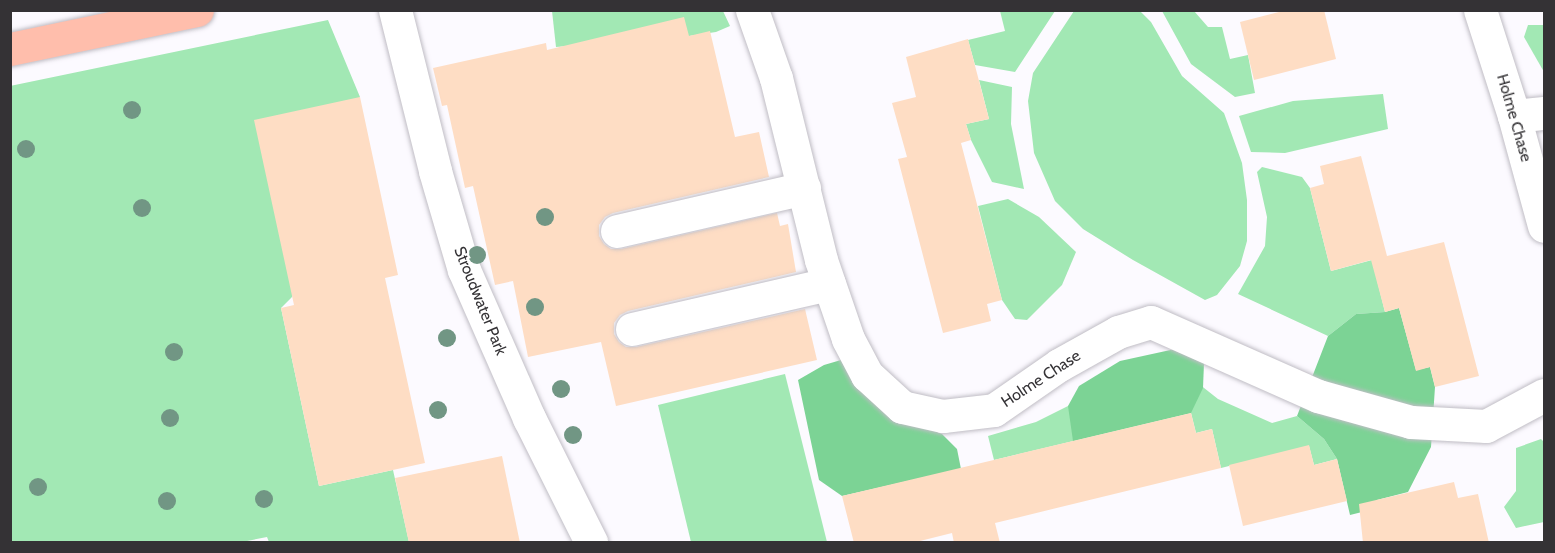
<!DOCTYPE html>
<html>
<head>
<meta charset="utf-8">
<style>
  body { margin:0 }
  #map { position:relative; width:1555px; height:553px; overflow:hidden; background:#fcfaff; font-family:Cabin,sans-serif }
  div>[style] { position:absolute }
  .green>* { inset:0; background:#a2e8b4 }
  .forest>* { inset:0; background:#7cd395 }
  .building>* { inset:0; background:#feddc4 }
  .roads { filter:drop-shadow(0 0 2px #c0bdc5) drop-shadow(0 0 2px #c0bdc5) }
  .minor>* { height:33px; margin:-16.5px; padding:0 16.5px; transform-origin:16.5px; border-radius:16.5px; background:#fff }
  .major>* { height:33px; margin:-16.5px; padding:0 16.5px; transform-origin:16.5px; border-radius:16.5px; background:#ffbeac }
  .trees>* { width:18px; height:18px; margin:-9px; border-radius:50%; background:#719684 }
  span { translate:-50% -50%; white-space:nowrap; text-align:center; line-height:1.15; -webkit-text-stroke:4.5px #fff; paint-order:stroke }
  .street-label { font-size:16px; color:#343235 }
  .frame { position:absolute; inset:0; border:12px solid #343235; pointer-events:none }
</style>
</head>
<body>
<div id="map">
  <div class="green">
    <div style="clip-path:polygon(552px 11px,723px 11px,730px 26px,716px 32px,689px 36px,556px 47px)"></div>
    <div style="clip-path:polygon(1000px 11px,1055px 11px,1015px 72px,975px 65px,968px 40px,1005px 31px)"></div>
    <div style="clip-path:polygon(1074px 11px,1140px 11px,1151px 22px,1182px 76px,1224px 113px,1242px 163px,1247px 200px,1247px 241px,1240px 266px,1217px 295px,1205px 300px,1133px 260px,1083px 229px,1055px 201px,1034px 153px,1028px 101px,1033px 73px)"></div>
    <div style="clip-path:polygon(1162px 11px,1194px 11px,1208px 27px,1222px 27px,1230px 59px,1248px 55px,1255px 93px,1235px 97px,1191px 64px)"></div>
    <div style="clip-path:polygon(328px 20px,360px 97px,292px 297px,281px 308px,319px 486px,393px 470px,409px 542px,269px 542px,267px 537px,242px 542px,11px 542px,10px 86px)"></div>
    <div style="clip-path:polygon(1528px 25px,1544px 25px,1544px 72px,1524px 37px)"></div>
    <div style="clip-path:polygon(979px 80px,1012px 87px,1011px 124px,1024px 189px,992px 182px,971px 140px,966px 124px,989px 119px)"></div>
    <div style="clip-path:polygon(1383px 94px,1388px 129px,1285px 153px,1251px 152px,1239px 116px,1293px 101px)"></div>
    <div style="clip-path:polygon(1262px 167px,1302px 177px,1310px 188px,1331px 271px,1387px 256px,1377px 280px,1385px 312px,1356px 314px,1328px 336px,1238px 294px,1265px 246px,1267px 217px,1257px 172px)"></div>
    <div style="clip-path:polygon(1008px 199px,1039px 217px,1076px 252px,1062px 285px,1027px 320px,1015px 319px,1002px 300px,978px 206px)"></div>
    <div style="clip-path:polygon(1175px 365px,1218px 399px,1272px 423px,1297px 416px,1324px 439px,1337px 459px,1314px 465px,1309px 446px,1221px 468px,1212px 429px,1196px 433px,1191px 413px,994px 460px,988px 436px,1036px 422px,1068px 406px)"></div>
    <div style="clip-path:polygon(785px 374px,827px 542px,691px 542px,658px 405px)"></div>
    <div style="clip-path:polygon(1541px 439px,1544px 442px,1544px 522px,1516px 528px,1504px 507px,1516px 491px,1516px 448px)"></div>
  </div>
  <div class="forest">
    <div style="clip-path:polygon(1399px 308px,1416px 370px,1430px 367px,1435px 387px,1431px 447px,1408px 492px,1377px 500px,1378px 508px,1350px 515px,1337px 459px,1324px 439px,1297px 416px,1328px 336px,1356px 314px,1385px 312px)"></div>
    <div style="clip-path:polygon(1175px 349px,1204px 363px,1203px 388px,1191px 413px,1073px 441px,1068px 406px,1079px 386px,1120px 361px)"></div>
    <div style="clip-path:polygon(841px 360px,885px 411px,942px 434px,957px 449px,961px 469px,842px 496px,819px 480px,798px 380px,824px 365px)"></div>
  </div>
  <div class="building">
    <div style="clip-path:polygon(1324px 10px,1336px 59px,1254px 80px,1240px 22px,1287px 10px)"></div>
    <div style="clip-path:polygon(684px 17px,689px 36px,710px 31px,735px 137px,759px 132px,769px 177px,613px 213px,605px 217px,599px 225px,599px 236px,604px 244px,611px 249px,621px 249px,777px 213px,780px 226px,788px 224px,796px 272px,628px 311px,620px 315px,614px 323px,614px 334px,619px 342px,626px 347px,636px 347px,805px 309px,817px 360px,616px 406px,601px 342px,528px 357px,513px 281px,495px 285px,473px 186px,465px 188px,447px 105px,442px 106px,433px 68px,546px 43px,547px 50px)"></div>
    <div style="clip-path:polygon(968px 39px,989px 119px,966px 124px,971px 140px,961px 143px,1002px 300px,987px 304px,991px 321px,943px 333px,898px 159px,907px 157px,892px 103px,916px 97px,906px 57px)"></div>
    <div style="clip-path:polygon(360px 97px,398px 275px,385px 278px,425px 463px,319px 486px,281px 308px,294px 305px,254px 120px)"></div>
    <div style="clip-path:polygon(1361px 156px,1387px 256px,1444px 242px,1479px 376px,1435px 387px,1430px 367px,1416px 371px,1399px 308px,1385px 312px,1371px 260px,1331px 271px,1310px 188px,1324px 184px,1320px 166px)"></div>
    <div style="clip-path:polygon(1191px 413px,1196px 433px,1212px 429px,1221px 468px,995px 523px,1000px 543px,954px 543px,952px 533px,912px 543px,854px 543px,842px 496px)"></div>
    <div style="clip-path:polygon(1309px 445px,1314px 465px,1337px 459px,1347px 501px,1243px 526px,1229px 465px)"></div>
    <div style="clip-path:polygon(502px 456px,520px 543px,409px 543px,395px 478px)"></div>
    <div style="clip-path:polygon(1454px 482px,1458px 498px,1478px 494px,1489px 543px,1363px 543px,1359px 504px)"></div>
  </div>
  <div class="roads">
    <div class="minor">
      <div style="left:395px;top:10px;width:166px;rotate:76deg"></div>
      <div style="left:435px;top:171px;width:103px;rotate:73.7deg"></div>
      <div style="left:464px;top:270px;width:162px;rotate:66.3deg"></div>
      <div style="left:529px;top:418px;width:139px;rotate:63.4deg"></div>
      <div style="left:752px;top:10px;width:72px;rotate:70.6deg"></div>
      <div style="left:776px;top:78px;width:187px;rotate:76.1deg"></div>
      <div style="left:821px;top:260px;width:83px;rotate:71.1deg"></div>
      <div style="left:848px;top:339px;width:41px;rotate:62.2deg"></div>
      <div style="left:867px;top:375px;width:47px;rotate:42.4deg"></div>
      <div style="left:902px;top:407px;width:42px;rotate:12.4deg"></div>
      <div style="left:943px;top:416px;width:51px;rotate:-6.7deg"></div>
      <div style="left:994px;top:410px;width:79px;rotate:-34.7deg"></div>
      <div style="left:1059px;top:365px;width:68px;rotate:-29.2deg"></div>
      <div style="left:1118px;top:332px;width:34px;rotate:-17deg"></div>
      <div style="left:1151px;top:322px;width:183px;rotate:23.9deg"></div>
      <div style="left:1318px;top:396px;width:97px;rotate:15.6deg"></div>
      <div style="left:1411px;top:422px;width:75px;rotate:3.1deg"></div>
      <div style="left:1486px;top:426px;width:66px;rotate:-28.1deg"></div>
      <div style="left:1480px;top:10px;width:111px;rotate:72.2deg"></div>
      <div style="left:1514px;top:116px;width:114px;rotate:74.7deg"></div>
      <div style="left:1514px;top:116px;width:30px;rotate:-6deg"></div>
      <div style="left:617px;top:231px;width:192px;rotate:-12.9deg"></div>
      <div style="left:632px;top:329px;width:202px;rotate:-12.9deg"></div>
    </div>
    <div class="major">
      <div style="left:10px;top:49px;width:191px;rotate:-11.8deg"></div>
    </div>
  </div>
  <div class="trees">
    <div style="left:132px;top:110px"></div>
    <div style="left:26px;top:149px"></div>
    <div style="left:142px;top:208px"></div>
    <div style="left:545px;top:217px"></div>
    <div style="left:477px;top:255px"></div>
    <div style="left:535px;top:307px"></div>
    <div style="left:447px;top:338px"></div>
    <div style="left:174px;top:352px"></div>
    <div style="left:561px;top:389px"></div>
    <div style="left:438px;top:410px"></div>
    <div style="left:170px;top:418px"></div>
    <div style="left:573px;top:435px"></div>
    <div style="left:38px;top:487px"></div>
    <div style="left:264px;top:499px"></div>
    <div style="left:167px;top:501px"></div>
  </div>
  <div class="street-label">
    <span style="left:1514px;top:118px;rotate:74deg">Holme Chase</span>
    <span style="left:480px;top:301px;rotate:68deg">Stroudwater Park</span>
    <span style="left:1041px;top:379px;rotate:-33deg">Holme Chase</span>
  </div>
  <div class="frame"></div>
</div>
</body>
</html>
